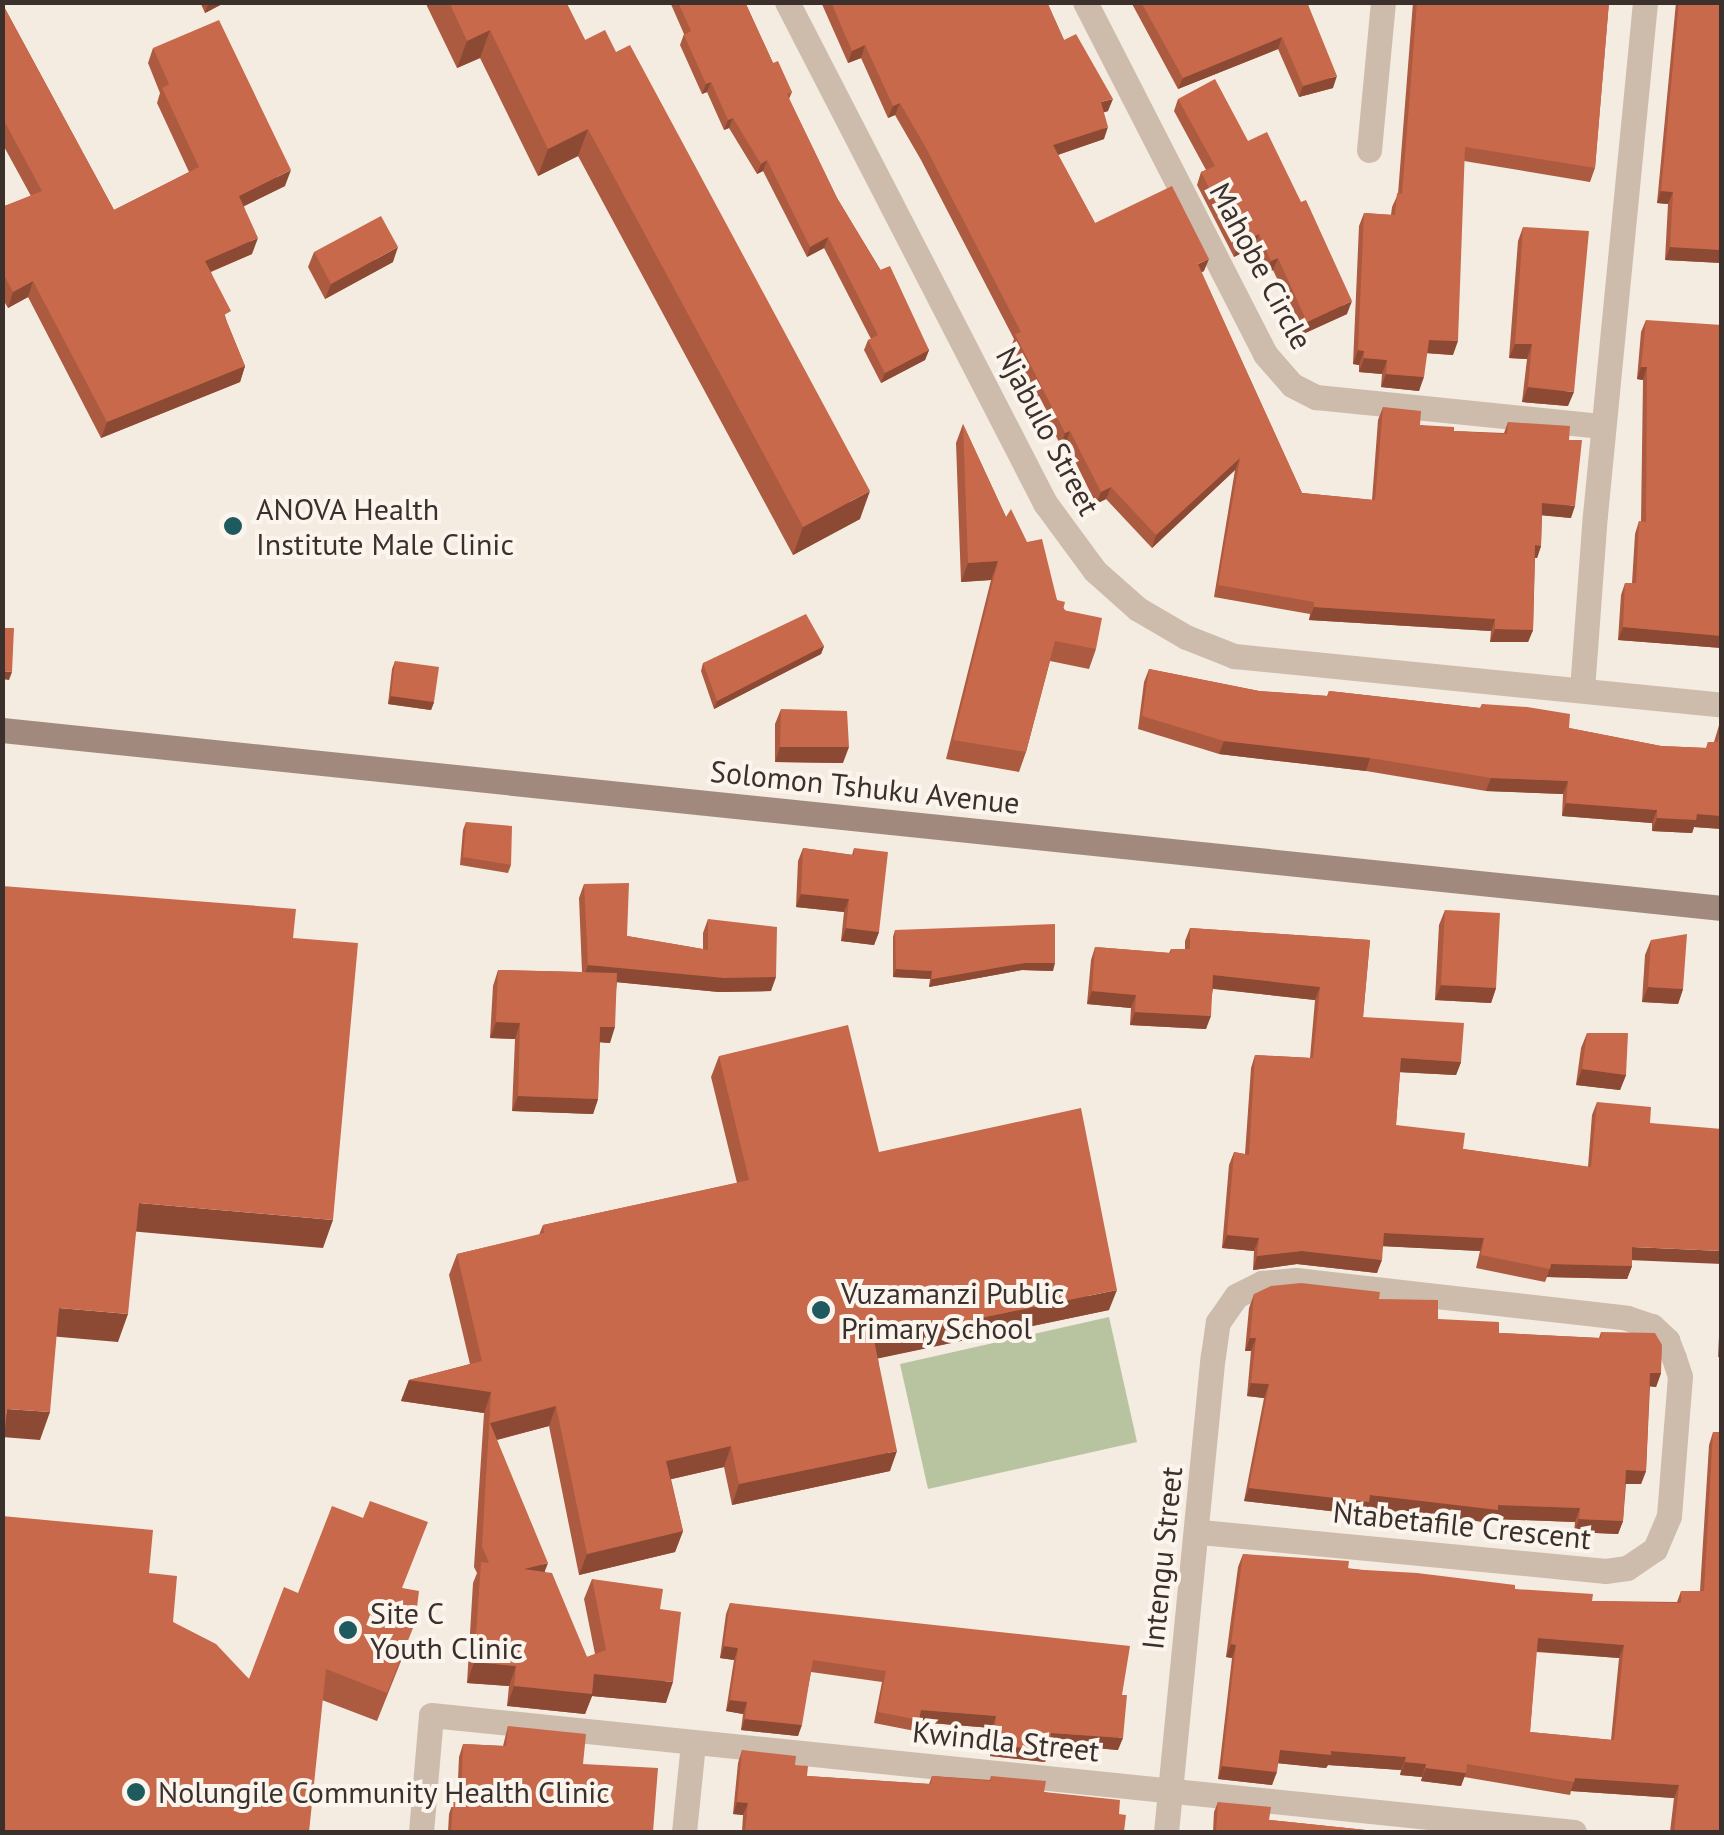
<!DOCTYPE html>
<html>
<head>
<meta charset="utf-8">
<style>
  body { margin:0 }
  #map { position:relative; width:1724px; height:1835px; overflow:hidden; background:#f4ebe1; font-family:"PT Sans",sans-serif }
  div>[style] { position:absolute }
  .green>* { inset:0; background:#b8c4a0 }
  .street>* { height:25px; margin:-12.5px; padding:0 12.5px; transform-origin:12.5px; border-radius:12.5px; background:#cdbbac }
  .secondary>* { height:25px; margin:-12.5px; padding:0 12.5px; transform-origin:12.5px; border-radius:12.5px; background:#a18a7d }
  .wall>* { inset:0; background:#ac5a40 }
  .shaded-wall>* { inset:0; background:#8c4a34 }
  .building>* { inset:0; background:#c8694b }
  .dots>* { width:28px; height:28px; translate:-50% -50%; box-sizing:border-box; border:5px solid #fbf5ee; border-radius:50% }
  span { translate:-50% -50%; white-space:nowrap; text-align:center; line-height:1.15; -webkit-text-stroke:8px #fbf5ee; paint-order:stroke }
  .street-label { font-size:30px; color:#3b302b }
  .poi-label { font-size:30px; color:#3b302b }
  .left { translate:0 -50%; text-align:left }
  .frame { position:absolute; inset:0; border:5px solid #3b302b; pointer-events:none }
</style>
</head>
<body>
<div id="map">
  <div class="green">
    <div style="clip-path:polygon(1109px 1317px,1137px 1442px,928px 1489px,900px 1364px)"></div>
  </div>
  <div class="street">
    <div style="left:787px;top:2px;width:564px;rotate:62.75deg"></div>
    <div style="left:1045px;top:503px;width:84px;rotate:53.7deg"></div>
    <div style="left:1095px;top:571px;width:57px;rotate:41.5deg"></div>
    <div style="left:1138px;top:609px;width:56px;rotate:30.3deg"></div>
    <div style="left:1186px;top:637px;width:52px;rotate:21.6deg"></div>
    <div style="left:1234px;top:656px;width:490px;rotate:5.7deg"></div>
    <div style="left:1085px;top:2px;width:395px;rotate:62.9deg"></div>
    <div style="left:1265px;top:354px;width:41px;rotate:48.9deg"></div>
    <div style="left:1292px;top:385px;width:27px;rotate:27deg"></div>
    <div style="left:1316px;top:397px;width:288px;rotate:5.8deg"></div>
    <div style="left:1369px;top:150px;width:149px;rotate:-84.6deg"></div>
    <div style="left:1582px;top:690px;width:175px;rotate:-85.8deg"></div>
    <div style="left:1595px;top:515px;width:515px;rotate:-84.43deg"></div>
    <div style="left:421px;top:1832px;width:117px;rotate:-85.1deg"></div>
    <div style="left:431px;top:1715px;width:1149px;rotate:5.84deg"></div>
    <div style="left:684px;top:1832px;width:88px;rotate:-84.2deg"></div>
    <div style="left:1166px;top:1832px;width:478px;rotate:-84.4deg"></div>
    <div style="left:1213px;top:1356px;width:34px;rotate:-82deg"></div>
    <div style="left:1218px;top:1322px;width:32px;rotate:-55deg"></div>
    <div style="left:1236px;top:1296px;width:29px;rotate:-27deg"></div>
    <div style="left:1262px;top:1283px;width:34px;rotate:-5deg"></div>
    <div style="left:1296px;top:1280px;width:333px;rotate:6.5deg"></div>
    <div style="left:1627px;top:1318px;width:26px;rotate:18deg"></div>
    <div style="left:1652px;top:1326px;width:21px;rotate:43deg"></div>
    <div style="left:1667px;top:1340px;width:19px;rotate:69deg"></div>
    <div style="left:1674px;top:1358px;width:19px;rotate:72deg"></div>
    <div style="left:1680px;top:1376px;width:140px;rotate:94.5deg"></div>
    <div style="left:1669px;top:1516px;width:36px;rotate:113deg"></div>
    <div style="left:1655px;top:1549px;width:34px;rotate:146deg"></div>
    <div style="left:1627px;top:1568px;width:21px;rotate:172deg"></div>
    <div style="left:1606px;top:1571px;width:410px;rotate:-174.5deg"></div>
  </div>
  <div class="secondary">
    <div style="left:2px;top:730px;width:1729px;rotate:5.91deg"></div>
  </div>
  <div class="wall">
    <div style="clip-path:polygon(200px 2px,226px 2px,205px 13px)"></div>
    <div style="clip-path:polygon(425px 2px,566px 2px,585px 40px,860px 519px,793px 555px,578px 156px,538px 176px,480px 58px,457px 68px)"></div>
    <div style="clip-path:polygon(670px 2px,745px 2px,773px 63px,792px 92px,789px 99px,837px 198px,929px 350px,925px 360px,881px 383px,864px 350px,868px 340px,871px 339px,824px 248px,807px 257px,763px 171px,757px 174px,729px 128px,724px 130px,707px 92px,702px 94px,680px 45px,684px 34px)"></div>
    <div style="clip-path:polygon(821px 2px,1047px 2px,1064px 40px,1108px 111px,1104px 112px,1104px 139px,1058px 155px,1095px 223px,1204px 271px,1201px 272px,1302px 493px,1372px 500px,1378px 420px,1383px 407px,1420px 425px,1454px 431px,1504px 433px,1508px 422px,1569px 440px,1571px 518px,1542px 515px,1541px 546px,1537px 558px,1535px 558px,1533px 630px,1528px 642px,1490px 642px,1491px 631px,1309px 620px,1310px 614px,1214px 597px,1235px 470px,1152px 548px,1106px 499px,1096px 504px,1066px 443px,1061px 446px,1011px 347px,1014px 339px,921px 160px,895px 115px,888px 118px,861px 58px,848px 63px)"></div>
    <div style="clip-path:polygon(1131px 2px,1307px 2px,1333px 88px,1299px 97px,1278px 49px,1178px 89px)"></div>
    <div style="clip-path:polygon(1413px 2px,1609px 2px,1595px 168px,1590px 182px,1464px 161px,1453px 355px,1427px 353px,1419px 391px,1381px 387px,1382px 374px,1359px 372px,1359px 365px,1353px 364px,1359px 226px,1364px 213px,1391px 215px,1392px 207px,1398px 194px)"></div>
    <div style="clip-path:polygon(1676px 2px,1722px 2px,1722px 263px,1665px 260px,1668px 204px,1657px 203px)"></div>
    <div style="clip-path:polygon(2px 3px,114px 210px,189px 172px,157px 103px,160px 93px,148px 63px,153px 48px,285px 186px,244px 206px,252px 254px,211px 272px,227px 322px,245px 366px,240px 382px,101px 438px,28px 297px,8px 308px,2px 298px,2px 207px,31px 196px,2px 143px)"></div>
    <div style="clip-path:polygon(1178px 99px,1248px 141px,1347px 314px,1303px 334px,1273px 270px,1267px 273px,1255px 246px,1234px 257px,1197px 185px,1201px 172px,1206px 170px,1174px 111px)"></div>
    <div style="clip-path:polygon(1523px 227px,1568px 406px,1522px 402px,1527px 359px,1509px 358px,1518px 241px)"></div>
    <div style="clip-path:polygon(314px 252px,393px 262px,325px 299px,308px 267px)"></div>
    <div style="clip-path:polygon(1646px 320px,1722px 648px,1618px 640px,1621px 595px,1625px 583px,1632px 583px,1635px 534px,1639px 521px,1641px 522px,1643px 380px,1637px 379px,1641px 332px)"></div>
    <div style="clip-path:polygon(963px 424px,1006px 517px,1057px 600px,1096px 649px,1089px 669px,1050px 661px,1026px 752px,1019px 772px,946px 759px,991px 580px,961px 582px,956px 443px)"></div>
    <div style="clip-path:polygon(824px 646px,821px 654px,714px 709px,701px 671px,703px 663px)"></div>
    <div style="clip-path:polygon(395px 661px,434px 702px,431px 710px,388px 704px,392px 669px)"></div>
    <div style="clip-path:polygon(1149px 669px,1259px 691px,1327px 696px,1329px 691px,1480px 708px,1482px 704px,1569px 728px,1661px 746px,1706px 748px,1708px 742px,1714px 742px,1720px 722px,1722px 829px,1694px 827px,1692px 833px,1652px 831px,1652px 823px,1562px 816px,1563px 794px,1486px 791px,1366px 771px,1219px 754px,1138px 729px,1144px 682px)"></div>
    <div style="clip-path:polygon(781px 709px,843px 763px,775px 762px,775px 724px)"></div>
    <div style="clip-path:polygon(466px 822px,511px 865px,508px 873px,460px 865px,463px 830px)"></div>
    <div style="clip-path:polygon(803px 848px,852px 855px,854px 848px,879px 932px,874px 945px,841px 941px,844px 912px,796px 907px,798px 861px)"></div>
    <div style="clip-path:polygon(584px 884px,627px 936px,703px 949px,703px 933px,708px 919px,771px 991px,719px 992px,617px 982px,610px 1043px,600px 1042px,598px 1099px,593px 1114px,512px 1111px,515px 1039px,490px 1038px,493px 986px,498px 970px,582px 972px,579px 898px)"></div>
    <div style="clip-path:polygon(1445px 910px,1496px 988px,1491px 1003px,1435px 1000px,1439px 925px)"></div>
    <div style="clip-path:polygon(1190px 928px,1370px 940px,1363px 1017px,1461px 1062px,1456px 1075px,1400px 1072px,1396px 1125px,1463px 1149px,1588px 1167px,1592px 1115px,1597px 1102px,1632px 1261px,1632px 1266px,1627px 1279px,1547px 1277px,1545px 1282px,1476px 1268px,1480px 1251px,1383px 1246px,1377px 1273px,1297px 1264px,1253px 1270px,1254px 1251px,1222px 1248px,1229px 1165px,1234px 1152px,1245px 1154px,1251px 1068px,1255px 1055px,1310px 1058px,1315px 1000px,1213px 989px,1206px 1029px,1130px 1025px,1131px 1008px,1087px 1004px,1091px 960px,1095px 947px,1169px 953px,1171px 949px,1185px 949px,1185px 941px)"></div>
    <div style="clip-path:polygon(895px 930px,1053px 971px,1022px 970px,929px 987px,930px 979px,893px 977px,893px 937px)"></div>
    <div style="clip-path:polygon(1651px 940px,1683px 989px,1678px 1004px,1642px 1002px,1645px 955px)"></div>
    <div style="clip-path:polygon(1587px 1033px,1626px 1075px,1620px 1090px,1576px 1085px,1581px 1048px)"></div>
    <div style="clip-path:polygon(719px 1056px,879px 1152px,1109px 1310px,878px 1358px,890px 1471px,732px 1505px,724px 1467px,671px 1479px,683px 1531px,675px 1552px,579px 1575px,549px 1426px,497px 1440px,545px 1572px,587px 1657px,595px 1654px,584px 1599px,592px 1579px,660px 1609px,666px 1703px,592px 1696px,585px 1714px,507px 1706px,509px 1686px,467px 1683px,473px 1583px,477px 1573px,474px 1567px,484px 1413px,401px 1401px,409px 1380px,470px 1364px,449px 1275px,457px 1254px,539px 1235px,543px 1225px,737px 1183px,711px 1077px)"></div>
    <div style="clip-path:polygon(1722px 1275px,1722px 1357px,1718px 1357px)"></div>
    <div style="clip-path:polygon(1254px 1294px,1379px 1299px,1438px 1319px,1499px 1333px,1599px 1338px,1601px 1332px,1661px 1373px,1656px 1387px,1650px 1386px,1646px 1471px,1641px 1484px,1626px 1484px,1623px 1521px,1618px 1534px,1574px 1532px,1575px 1522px,1495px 1519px,1493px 1523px,1367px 1508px,1364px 1515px,1244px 1501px,1264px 1398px,1247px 1396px,1251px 1351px,1245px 1351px,1249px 1308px)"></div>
    <div style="clip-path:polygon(evenodd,1713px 1432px,1722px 1832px,1670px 1832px,1674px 1798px,1571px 1791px,1570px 1795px,1464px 1777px,1461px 1786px,1421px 1781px,1422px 1777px,1400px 1775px,1401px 1770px,1328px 1765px,1326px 1768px,1278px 1763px,1272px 1785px,1218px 1779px,1232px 1658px,1226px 1657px,1238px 1567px,1243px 1554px,1592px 1601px,1677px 1602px,1681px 1591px,1700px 1591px,1709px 1445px,1713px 1432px,1536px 1652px,1619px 1658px,1611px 1740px,1530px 1732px,1536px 1652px)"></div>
    <div style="clip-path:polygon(149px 1573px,173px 1622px,249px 1679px,298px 1593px,403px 1588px,405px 1651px,377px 1721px,322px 1700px,2px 1832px)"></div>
    <div style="clip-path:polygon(730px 1603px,1122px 1695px,1118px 1750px,1050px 1744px,1045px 1762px,990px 1756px,992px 1728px,918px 1722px,915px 1731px,874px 1723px,882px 1682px,811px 1672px,798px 1736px,741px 1730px,743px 1714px,726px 1711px,734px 1660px,720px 1658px,726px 1614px)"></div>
    <div style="clip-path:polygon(508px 1726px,583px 1764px,653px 1832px,448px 1832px,449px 1814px,453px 1802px,457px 1802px,459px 1757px,463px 1744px,503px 1746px)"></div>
    <div style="clip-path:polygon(742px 1750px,795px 1765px,807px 1776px,929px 1784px,932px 1776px,990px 1780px,991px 1776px,1119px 1814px,1124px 1832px,742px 1832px,743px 1815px,733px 1814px,738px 1763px)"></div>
    <div style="clip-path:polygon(1218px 1802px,1269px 1820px,1385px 1832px,1213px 1832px,1214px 1812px)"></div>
  </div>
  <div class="shaded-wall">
    <div style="clip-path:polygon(209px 2px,226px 2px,205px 13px)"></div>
    <div style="clip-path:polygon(490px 30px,480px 58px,457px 68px,467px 41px)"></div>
    <div style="clip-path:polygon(1282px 37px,1278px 49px,1178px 89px,1183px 78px)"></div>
    <div style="clip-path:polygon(865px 45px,861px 58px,848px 63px,852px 51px)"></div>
    <div style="clip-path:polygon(1337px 76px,1333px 88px,1299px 97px,1303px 86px)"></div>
    <div style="clip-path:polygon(711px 82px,707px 92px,702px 94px,706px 84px)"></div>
    <div style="clip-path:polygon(1113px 99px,1108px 111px,1096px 115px,1101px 102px)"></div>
    <div style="clip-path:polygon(900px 103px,895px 115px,888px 118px,893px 106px)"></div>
    <div style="clip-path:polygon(733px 118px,729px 128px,724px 130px,728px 120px)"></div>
    <div style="clip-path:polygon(1108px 127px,1104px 139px,1048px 158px,1053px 145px)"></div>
    <div style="clip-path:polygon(588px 129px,578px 156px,538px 176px,548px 149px)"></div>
    <div style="clip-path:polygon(767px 160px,763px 171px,757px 174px,761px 164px)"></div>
    <div style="clip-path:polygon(291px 170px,285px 186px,234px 211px,239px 196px)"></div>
    <div style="clip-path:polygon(1661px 191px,1673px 192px,1668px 204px,1657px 203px)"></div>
    <div style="clip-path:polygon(1259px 234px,1255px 246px,1234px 257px,1238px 245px)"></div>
    <div style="clip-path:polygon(828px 237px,824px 248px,807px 257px,810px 247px)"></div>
    <div style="clip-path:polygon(258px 238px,252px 254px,200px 276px,205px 261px)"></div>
    <div style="clip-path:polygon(398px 247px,393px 262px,325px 299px,331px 284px)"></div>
    <div style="clip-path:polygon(1670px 247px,1722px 250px,1722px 263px,1665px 260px)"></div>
    <div style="clip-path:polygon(1278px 258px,1273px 270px,1267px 273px,1271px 261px)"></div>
    <div style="clip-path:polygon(1209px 259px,1204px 271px,1193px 276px,1198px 264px)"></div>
    <div style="clip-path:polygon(33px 281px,28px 297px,8px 308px,13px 292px)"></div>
    <div style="clip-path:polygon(1352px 301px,1347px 314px,1303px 334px,1307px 322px)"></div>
    <div style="clip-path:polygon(1429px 340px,1458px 341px,1453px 355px,1424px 353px)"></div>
    <div style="clip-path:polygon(1515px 344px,1532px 344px,1527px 359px,1509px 358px)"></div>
    <div style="clip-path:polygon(929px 350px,925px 360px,881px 383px,885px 373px)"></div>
    <div style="clip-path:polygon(1358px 350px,1364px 351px,1359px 365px,1353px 364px)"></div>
    <div style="clip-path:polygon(1364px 358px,1387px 360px,1382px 374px,1359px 372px)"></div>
    <div style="clip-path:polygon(245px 366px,240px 382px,101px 438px,107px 422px)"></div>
    <div style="clip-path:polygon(1641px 367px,1647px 367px,1643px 380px,1637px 379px)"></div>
    <div style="clip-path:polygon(1386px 374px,1424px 377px,1419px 391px,1381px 387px)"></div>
    <div style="clip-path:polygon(1528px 387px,1574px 392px,1568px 406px,1522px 402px)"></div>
    <div style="clip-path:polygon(1070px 431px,1066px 443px,1061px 446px,1065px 433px)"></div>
    <div style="clip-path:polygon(1240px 458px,1235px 470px,1152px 548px,1156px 535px)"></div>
    <div style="clip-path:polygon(1111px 487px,1106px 499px,1096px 504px,1101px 492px)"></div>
    <div style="clip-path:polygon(870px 491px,860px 519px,793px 555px,803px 527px)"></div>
    <div style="clip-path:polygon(1542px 503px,1575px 506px,1571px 518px,1538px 515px)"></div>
    <div style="clip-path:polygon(1535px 545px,1541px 546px,1537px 558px,1531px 557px)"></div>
    <div style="clip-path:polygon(998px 561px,991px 580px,961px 582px,968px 563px)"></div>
    <div style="clip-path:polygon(1314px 607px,1495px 619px,1491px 631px,1309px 620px)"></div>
    <div style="clip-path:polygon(1623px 627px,1722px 636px,1722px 648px,1618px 640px)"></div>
    <div style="clip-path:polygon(1495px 629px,1533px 630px,1528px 642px,1490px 642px)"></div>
    <div style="clip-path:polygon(824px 646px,821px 654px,714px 709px,717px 701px)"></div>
    <div style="clip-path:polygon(2px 671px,12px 672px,9px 680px,2px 679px)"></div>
    <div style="clip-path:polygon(391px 696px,434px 702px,431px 710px,388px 704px)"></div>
    <div style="clip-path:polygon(1224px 741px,1370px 758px,1366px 771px,1219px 754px)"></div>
    <div style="clip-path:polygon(780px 747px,849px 747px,843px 763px,775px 762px)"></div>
    <div style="clip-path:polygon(1491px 778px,1568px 781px,1563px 794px,1486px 791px)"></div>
    <div style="clip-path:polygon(1566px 803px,1657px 810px,1652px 823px,1562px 816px)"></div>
    <div style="clip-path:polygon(1697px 814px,1722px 816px,1722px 829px,1694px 827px,1692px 833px,1652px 831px,1657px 818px)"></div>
    <div style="clip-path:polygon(801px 894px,849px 899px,844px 912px,796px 907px)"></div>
    <div style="clip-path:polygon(846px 928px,879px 932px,874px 945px,841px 941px)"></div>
    <div style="clip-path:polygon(1024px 963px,1055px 963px,1053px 971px,1022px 970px,929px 987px,932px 979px)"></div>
    <div style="clip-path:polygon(588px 965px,776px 977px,771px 991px,719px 992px,583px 979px)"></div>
    <div style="clip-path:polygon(896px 969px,932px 971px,930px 979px,893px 977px)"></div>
    <div style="clip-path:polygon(1213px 975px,1320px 987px,1315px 1000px,1209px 988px)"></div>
    <div style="clip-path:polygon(1441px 985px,1496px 988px,1491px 1003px,1435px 1000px)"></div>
    <div style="clip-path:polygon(1648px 987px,1683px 989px,1678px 1004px,1642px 1002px)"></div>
    <div style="clip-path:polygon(1092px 991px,1136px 995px,1131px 1008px,1087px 1004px)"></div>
    <div style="clip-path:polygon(1135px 1012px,1211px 1016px,1206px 1029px,1130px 1025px)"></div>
    <div style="clip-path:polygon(496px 1022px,520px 1023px,515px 1039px,490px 1038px)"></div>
    <div style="clip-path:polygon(600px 1027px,615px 1027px,610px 1043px,595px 1042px)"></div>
    <div style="clip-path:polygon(1401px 1058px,1461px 1062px,1456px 1075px,1396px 1072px)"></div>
    <div style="clip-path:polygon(1582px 1069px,1626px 1075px,1620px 1090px,1576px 1085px)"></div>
    <div style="clip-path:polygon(518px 1096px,598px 1099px,593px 1114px,512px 1111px)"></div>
    <div style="clip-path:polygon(139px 1203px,333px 1220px,323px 1248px,129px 1231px)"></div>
    <div style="clip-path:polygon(1384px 1233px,1484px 1238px,1480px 1251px,1379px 1246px)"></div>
    <div style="clip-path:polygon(1227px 1235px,1259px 1238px,1254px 1251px,1222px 1248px)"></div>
    <div style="clip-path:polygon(1632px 1247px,1722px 1251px,1722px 1264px,1628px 1260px)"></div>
    <div style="clip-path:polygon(1302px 1251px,1382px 1260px,1377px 1273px,1297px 1264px,1253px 1270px,1257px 1256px)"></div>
    <div style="clip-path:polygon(1551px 1264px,1632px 1266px,1627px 1279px,1547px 1277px)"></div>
    <div style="clip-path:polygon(1117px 1290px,1109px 1310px,866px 1361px,874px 1340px)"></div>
    <div style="clip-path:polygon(59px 1308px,128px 1314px,118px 1342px,49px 1336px)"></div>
    <div style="clip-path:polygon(1250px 1338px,1256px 1338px,1251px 1351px,1245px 1351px)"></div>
    <div style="clip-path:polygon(1650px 1373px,1661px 1373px,1656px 1387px,1645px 1386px)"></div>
    <div style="clip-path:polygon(409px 1380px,491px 1392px,484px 1413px,401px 1401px)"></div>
    <div style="clip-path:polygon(1251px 1383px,1269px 1384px,1264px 1398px,1247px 1396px)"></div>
    <div style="clip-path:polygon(556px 1406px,549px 1426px,488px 1442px,490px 1423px)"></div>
    <div style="clip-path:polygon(7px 1409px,50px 1412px,40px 1440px,2px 1437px)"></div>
    <div style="clip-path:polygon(731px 1446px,724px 1467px,659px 1482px,666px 1461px)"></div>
    <div style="clip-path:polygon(897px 1451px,890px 1471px,732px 1505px,739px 1484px)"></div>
    <div style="clip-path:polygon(1626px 1470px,1646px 1471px,1641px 1484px,1622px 1484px)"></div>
    <div style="clip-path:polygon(1249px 1488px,1370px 1495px,1498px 1505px,1580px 1508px,1575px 1522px,1495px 1519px,1493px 1523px,1367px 1508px,1364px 1515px,1244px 1501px)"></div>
    <div style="clip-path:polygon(1579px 1519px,1623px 1521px,1618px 1534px,1574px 1532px)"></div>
    <div style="clip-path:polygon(683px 1531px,675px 1552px,579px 1575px,587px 1554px)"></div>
    <div style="clip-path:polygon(548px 1563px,540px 1584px,524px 1569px)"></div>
    <div style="clip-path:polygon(1538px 1638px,1624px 1645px,1619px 1658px,1533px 1651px)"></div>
    <div style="clip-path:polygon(1231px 1644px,1236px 1645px,1232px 1658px,1226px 1657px)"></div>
    <div style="clip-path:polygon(724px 1646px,738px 1648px,734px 1660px,720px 1658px)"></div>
    <div style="clip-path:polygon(474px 1662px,516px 1666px,509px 1686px,467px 1683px)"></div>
    <div style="clip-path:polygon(594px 1674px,673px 1682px,666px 1703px,592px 1696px,585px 1714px,507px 1706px,514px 1686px)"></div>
    <div style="clip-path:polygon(730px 1700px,747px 1702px,743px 1714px,726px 1711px)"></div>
    <div style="clip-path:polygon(921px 1710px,996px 1716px,992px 1728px,918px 1722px)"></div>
    <div style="clip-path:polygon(745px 1719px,802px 1725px,798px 1736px,741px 1730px)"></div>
    <div style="clip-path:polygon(1051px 1733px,1123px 1738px,1118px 1750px,1047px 1744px)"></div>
    <div style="clip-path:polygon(994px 1745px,1049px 1750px,1045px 1762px,990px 1756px)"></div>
    <div style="clip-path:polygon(1280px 1750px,1331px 1751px,1406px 1757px,1401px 1770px,1328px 1765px,1326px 1768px,1275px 1763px)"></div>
    <div style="clip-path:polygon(1405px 1762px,1426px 1764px,1422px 1777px,1400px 1775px)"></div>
    <div style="clip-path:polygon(1222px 1766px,1277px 1772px,1272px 1785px,1218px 1779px)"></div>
    <div style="clip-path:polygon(1426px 1768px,1466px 1773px,1461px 1786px,1421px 1781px)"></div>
    <div style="clip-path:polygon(1575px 1778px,1679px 1785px,1674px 1798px,1571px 1791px)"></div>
    <div style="clip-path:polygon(737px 1802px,748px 1803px,743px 1815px,733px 1814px)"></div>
  </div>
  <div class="building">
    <div style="clip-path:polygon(449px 2px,566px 2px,585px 40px,605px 30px,616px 52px,630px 45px,870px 491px,803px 527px,588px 129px,548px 149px,490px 30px,467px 41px)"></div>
    <div style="clip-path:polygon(678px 2px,745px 2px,773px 63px,778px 61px,792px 92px,787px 94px,837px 198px,880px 270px,890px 266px,929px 350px,885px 373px,868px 340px,878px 335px,828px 237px,810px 247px,767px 160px,761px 164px,733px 118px,728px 120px,711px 82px,706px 84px,684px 35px,691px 31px)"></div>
    <div style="clip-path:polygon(831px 2px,1047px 2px,1064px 40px,1076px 34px,1113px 99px,1101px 102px,1108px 127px,1053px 145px,1095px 223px,1172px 186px,1209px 259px,1198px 264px,1302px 493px,1375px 500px,1383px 407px,1421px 411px,1420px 425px,1454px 427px,1454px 431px,1507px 434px,1508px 422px,1570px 426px,1569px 440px,1582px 440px,1575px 506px,1542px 503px,1541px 546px,1535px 545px,1533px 630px,1495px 629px,1495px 619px,1314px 607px,1314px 602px,1218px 585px,1240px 458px,1156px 535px,1111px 487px,1101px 492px,1070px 431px,1065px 433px,1015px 334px,1021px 332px,926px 148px,900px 103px,893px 106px,865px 45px,852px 51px)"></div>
    <div style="clip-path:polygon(1141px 2px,1307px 2px,1337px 76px,1303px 86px,1282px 37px,1183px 78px)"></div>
    <div style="clip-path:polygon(1417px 2px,1609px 2px,1595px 168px,1465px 147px,1458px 341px,1429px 340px,1424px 377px,1386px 374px,1387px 360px,1364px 358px,1364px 351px,1358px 350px,1364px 213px,1395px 215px,1397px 193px,1402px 194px)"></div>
    <div style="clip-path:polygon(1679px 2px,1722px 2px,1722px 250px,1670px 247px,1673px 192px,1661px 191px)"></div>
    <div style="clip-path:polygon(2px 3px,114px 210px,199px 167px,162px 88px,169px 84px,153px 48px,219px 20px,291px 170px,239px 196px,258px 238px,205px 261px,231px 311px,224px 315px,245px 366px,107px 422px,33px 281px,13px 292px,2px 271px,2px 207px,42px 191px,2px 117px)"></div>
    <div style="clip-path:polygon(1215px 79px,1248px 141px,1267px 132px,1301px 202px,1306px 200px,1352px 301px,1307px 322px,1278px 258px,1271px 261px,1259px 234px,1238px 245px,1201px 172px,1215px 166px,1178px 99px)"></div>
    <div style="clip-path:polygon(381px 216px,398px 247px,331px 284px,314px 252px)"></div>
    <div style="clip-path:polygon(1523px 227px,1589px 231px,1574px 392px,1528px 387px,1532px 344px,1515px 344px)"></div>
    <div style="clip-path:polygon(1646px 320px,1722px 325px,1722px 636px,1623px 627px,1625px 583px,1636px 583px,1639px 521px,1646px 522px,1647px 367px,1641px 367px)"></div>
    <div style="clip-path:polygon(963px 424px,1006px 517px,1011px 509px,1027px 542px,1042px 539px,1057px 600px,1065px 602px,1063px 610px,1102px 618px,1096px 649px,1055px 641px,1026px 752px,953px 740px,998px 561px,968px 563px)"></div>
    <div style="clip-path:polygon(806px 614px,824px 646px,717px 701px,703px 663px)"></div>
    <div style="clip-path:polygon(2px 628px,14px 628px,12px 672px,2px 671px)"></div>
    <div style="clip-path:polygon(395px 661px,439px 667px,434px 702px,391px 696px)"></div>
    <div style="clip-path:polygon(1149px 669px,1259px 691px,1328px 696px,1329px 691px,1481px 708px,1482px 704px,1527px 707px,1570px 714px,1569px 728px,1661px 746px,1707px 748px,1708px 742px,1718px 742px,1720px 722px,1722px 722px,1722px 816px,1697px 814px,1696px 820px,1657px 818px,1657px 810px,1566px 803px,1568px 781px,1491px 778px,1370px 758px,1224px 741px,1142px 716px)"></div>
    <div style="clip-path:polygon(781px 709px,847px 711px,849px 747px,780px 747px)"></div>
    <div style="clip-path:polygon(466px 822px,512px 826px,511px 865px,463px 857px)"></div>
    <div style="clip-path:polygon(803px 848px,854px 855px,854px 848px,888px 852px,879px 932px,846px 928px,849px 899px,801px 894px)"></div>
    <div style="clip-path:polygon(629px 883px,627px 936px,708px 950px,708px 919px,777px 927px,776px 977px,724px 978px,588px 965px,584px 884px)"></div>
    <div style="clip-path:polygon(2px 886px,296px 909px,293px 938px,358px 943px,333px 1220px,139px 1203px,128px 1314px,59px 1308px,50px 1412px,7px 1409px,2px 1457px)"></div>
    <div style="clip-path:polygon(1445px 910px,1500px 913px,1496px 988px,1441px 985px)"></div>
    <div style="clip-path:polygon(1055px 924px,1055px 963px,1024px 963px,932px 979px,932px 971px,896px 969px,895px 930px)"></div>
    <div style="clip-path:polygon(1190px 928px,1370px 940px,1363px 1017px,1464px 1023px,1461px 1062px,1401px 1058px,1396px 1125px,1465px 1133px,1463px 1149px,1591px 1167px,1597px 1102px,1651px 1107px,1650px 1123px,1722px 1129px,1722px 1251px,1632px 1247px,1632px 1266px,1551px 1264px,1550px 1269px,1481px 1255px,1484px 1238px,1384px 1233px,1382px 1260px,1302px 1251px,1257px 1256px,1259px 1238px,1227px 1235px,1234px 1152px,1249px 1155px,1255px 1055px,1313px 1058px,1320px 987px,1213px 975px,1211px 1016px,1135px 1012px,1136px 995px,1092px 991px,1095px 947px,1171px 953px,1171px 949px,1190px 949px)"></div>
    <div style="clip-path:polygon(1687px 934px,1683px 989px,1648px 987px,1651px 940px)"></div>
    <div style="clip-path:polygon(498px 970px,617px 973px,615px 1027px,600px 1027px,598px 1099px,518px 1096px,520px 1023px,496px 1022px)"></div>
    <div style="clip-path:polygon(848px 1025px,879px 1152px,1081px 1108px,1117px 1290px,874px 1340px,897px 1451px,739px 1484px,731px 1446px,666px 1461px,683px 1531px,587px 1554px,556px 1406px,490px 1423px,548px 1563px,524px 1569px,552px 1573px,587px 1657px,606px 1650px,592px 1579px,663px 1589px,660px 1609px,681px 1612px,673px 1682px,594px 1674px,592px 1694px,514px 1686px,516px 1666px,474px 1662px,481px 1562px,489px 1563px,482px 1546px,491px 1392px,409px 1380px,482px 1361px,457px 1254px,544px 1233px,543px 1225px,749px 1180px,719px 1056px)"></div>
    <div style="clip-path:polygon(1587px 1033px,1628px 1033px,1626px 1075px,1582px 1069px)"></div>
    <div style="clip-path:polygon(1301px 1283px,1380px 1292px,1379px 1299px,1438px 1300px,1438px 1319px,1499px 1322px,1499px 1333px,1601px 1338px,1601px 1332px,1655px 1333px,1662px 1345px,1661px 1373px,1650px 1373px,1646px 1471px,1626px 1470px,1623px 1521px,1579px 1519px,1580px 1508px,1498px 1505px,1498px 1510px,1370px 1495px,1369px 1502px,1249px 1488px,1269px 1384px,1251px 1383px,1256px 1338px,1250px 1338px,1254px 1294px,1271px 1286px)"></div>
    <div style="clip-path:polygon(evenodd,1713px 1432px,1722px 1432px,1722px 1832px,1674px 1832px,1679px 1785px,1575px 1778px,1574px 1782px,1467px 1764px,1466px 1773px,1426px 1768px,1426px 1764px,1405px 1762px,1406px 1757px,1331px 1751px,1331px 1755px,1280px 1750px,1277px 1772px,1222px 1766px,1236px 1645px,1231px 1644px,1243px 1554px,1349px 1561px,1348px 1569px,1417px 1573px,1515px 1585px,1515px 1589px,1593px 1594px,1592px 1601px,1681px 1603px,1681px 1591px,1704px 1591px,1713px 1432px,1538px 1638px,1624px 1645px,1614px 1740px,1530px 1732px,1538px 1638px)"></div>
    <div style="clip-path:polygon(370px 1501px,428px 1522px,402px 1588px,419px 1591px,415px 1623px,387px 1693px,326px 1669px,309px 1832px,2px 1832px,2px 1516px,153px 1530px,149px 1573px,177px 1576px,173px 1622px,216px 1644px,249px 1679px,284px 1587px,298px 1593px,332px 1506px,363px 1518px)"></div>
    <div style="clip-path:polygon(730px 1603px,1130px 1646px,1122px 1695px,1127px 1695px,1123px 1738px,1051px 1733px,1049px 1750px,994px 1745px,996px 1716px,921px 1710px,919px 1720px,878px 1712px,886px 1671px,813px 1660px,802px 1725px,745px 1719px,747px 1702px,730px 1700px,738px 1648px,724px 1646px)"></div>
    <div style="clip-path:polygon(508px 1726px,586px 1734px,583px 1764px,658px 1768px,653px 1832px,451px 1832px,453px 1802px,461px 1802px,463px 1744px,506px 1746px)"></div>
    <div style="clip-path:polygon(742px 1750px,796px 1756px,795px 1765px,808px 1766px,807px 1776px,931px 1784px,932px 1776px,991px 1781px,991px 1776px,1046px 1781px,1044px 1792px,1120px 1800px,1119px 1814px,1126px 1815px,1124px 1832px,745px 1832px,748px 1803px,737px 1802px)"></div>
    <div style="clip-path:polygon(1218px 1802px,1271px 1807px,1269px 1820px,1385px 1832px,1216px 1832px)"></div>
  </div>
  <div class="dots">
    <div style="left:233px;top:526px;background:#1f5a5e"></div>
    <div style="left:821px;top:1310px;background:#1f5a5e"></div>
    <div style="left:348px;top:1630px;background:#1f5a5e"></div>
    <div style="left:136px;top:1792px;background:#1f5a5e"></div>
  </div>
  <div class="street-label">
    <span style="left:1261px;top:266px;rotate:62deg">Mahobe Circle</span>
    <span style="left:1048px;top:431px;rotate:62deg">Njabulo Street</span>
    <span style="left:865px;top:787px;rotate:6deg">Solomon Tshuku Avenue</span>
    <span style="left:1462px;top:1525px;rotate:6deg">Ntabetafile Crescent</span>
    <span style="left:1162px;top:1558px;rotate:-84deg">Intengu Street</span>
    <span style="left:1006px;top:1741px;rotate:6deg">Kwindla Street</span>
  </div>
  <div class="poi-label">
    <span class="left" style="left:256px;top:526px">ANOVA Health<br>Institute Male Clinic</span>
    <span class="left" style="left:841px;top:1310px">Vuzamanzi Public<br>Primary School</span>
    <span class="left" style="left:370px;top:1630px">Site C<br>Youth Clinic</span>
    <span class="left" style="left:158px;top:1792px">Nolungile Community Health Clinic</span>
  </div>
  <div class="frame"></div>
</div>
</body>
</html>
